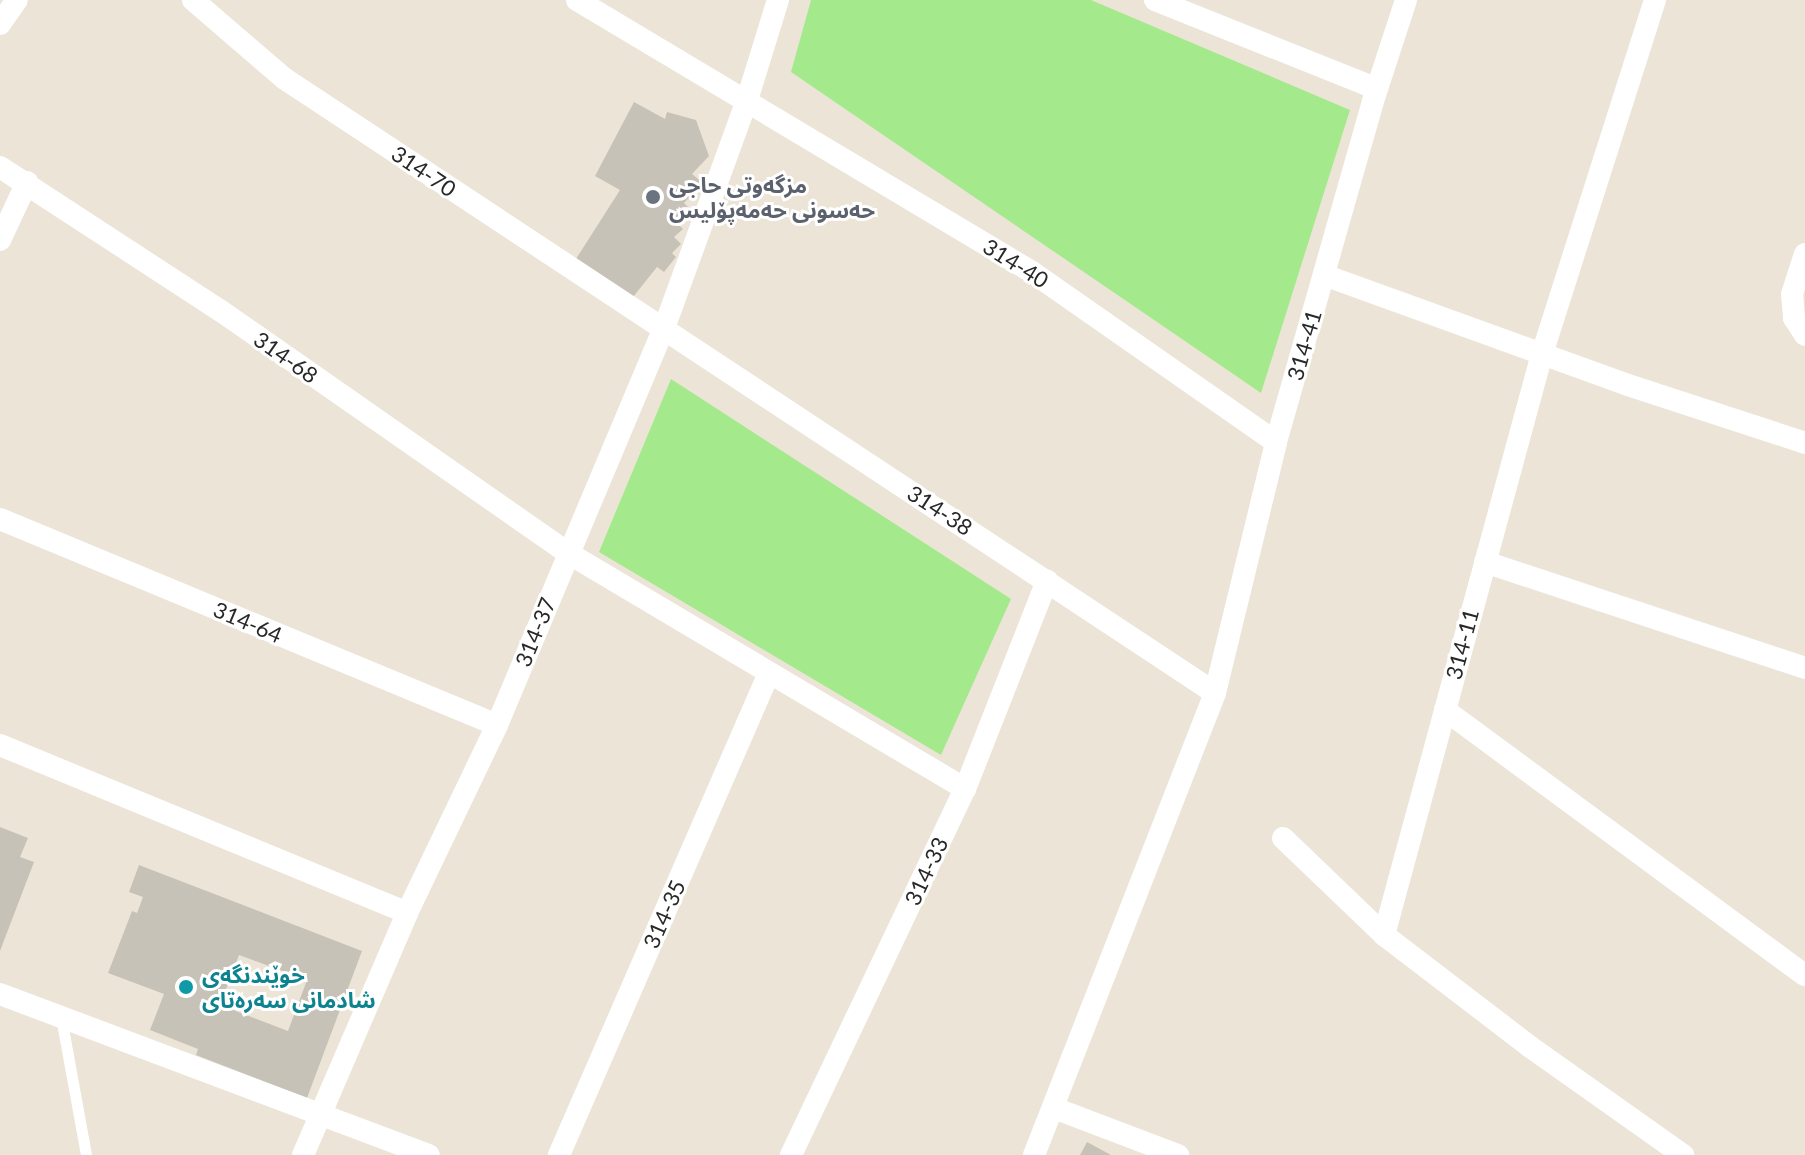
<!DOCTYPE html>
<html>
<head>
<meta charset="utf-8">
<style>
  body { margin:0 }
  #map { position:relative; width:1805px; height:1155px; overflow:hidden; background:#ece5d7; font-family:Lato,"Noto Sans Arabic",sans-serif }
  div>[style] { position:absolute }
  .green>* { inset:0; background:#a4ea8d }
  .building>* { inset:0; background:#c7c2b7 }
  .lane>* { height:11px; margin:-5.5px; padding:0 5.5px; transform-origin:5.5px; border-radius:5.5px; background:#fff }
  .street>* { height:22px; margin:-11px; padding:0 11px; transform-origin:11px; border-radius:11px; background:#fff }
  .dots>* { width:22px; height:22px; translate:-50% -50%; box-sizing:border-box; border:4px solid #fff; border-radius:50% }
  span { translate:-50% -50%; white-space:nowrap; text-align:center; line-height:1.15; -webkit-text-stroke:6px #fff; paint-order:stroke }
  .street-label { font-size:22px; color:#282828 }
  .worship-label { font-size:22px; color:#5b616d; font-weight:700 }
  .left { translate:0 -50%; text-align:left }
  .culture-label { font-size:22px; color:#0d838f; font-weight:700 }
</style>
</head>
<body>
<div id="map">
  <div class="green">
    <div style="clip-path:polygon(811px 0,1091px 0,1350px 110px,1261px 393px,791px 72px)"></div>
    <div style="clip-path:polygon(671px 379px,1011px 599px,941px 755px,599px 552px)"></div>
  </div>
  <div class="building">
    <div style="clip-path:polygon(634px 102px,665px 119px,667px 112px,696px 120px,709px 156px,692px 174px,703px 183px,684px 203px,690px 209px,676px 222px,683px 229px,674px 237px,681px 244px,672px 253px,676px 257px,664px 272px,657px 267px,629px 302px,574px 262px,620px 190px,595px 176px)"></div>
    <div style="clip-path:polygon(0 827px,28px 838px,20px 857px,34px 862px,0 951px)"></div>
    <div style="clip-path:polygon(evenodd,139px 865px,362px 951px,307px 1098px,196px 1055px,198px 1049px,150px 1030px,164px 994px,108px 973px,132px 911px,137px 913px,143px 897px,129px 892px,139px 865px,239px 955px,307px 980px,288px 1031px,220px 1005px,239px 955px)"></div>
    <div style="clip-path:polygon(1087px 1142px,1111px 1155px,1080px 1155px)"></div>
  </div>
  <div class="lane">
    <div style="left:61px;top:1017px;width:140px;rotate:79.7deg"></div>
  </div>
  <div class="street">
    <div style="left:193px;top:0;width:121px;rotate:40.7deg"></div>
    <div style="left:285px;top:79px;width:1114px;rotate:33.43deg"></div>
    <div style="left:577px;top:0;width:530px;rotate:30.87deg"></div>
    <div style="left:1032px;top:272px;width:297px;rotate:34.9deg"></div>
    <div style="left:1155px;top:0;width:239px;rotate:21.8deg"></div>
    <div style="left:0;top:24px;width:29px;rotate:-55deg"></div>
    <div style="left:0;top:167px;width:264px;rotate:33.1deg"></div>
    <div style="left:221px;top:311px;width:423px;rotate:34.9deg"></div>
    <div style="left:568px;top:553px;width:462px;rotate:30.7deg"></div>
    <div style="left:0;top:240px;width:64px;rotate:-65deg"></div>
    <div style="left:1805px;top:254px;width:42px;rotate:108deg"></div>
    <div style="left:1792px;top:294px;width:24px;rotate:85deg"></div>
    <div style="left:1794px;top:318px;width:20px;rotate:57deg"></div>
    <div style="left:1324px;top:275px;width:323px;rotate:19.9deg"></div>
    <div style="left:1628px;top:385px;width:186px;rotate:18.1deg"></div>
    <div style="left:0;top:519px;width:538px;rotate:22.51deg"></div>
    <div style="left:1485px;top:562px;width:337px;rotate:18.3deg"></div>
    <div style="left:1445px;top:710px;width:447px;rotate:36.4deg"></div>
    <div style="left:0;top:745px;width:440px;rotate:22.4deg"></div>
    <div style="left:1283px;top:838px;width:140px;rotate:43.8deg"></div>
    <div style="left:1384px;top:935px;width:183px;rotate:37.4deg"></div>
    <div style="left:1529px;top:1046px;width:189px;rotate:35.3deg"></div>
    <div style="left:1384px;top:935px;width:602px;rotate:-74.79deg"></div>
    <div style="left:1542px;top:354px;width:372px;rotate:-72.3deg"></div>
    <div style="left:0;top:994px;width:458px;rotate:20.6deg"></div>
    <div style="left:1054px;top:1108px;width:133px;rotate:20.8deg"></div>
    <div style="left:303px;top:1155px;width:263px;rotate:-66.7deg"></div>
    <div style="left:407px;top:913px;width:208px;rotate:-64.4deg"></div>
    <div style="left:497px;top:725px;width:428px;rotate:-67.2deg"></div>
    <div style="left:663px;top:331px;width:246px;rotate:-70deg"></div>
    <div style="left:747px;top:100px;width:105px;rotate:-72.8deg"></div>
    <div style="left:559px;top:1155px;width:526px;rotate:-66.46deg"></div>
    <div style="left:791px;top:1155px;width:405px;rotate:-64.6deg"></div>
    <div style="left:965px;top:789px;width:224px;rotate:-68.5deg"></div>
    <div style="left:1034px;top:1155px;width:496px;rotate:-68.6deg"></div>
    <div style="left:1215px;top:693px;width:258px;rotate:-76.3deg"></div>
    <div style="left:1276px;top:442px;width:355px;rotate:-74.1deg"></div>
    <div style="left:1373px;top:101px;width:106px;rotate:-71.9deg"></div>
  </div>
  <div class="dots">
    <div style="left:653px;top:197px;background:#6b7280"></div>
    <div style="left:186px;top:987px;background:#0f9aa8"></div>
  </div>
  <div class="street-label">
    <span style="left:424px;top:171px;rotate:34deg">314-70</span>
    <span style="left:1016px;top:263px;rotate:32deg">314-40</span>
    <span style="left:1304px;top:345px;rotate:-74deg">314-41</span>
    <span style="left:286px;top:357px;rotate:35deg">314-68</span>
    <span style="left:940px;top:510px;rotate:33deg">314-38</span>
    <span style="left:248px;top:622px;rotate:23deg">314-64</span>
    <span style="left:535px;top:632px;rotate:-68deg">314-37</span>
    <span style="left:1462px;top:644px;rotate:-75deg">314-11</span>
    <span style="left:926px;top:871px;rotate:-65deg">314-33</span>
    <span style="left:664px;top:914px;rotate:-66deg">314-35</span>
  </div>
  <div class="worship-label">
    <span class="left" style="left:669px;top:197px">مزگەوتی حاجی<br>حەسونی حەمەپۆلیس</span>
  </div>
  <div class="culture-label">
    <span class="left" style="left:202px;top:987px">خوێندنگەی<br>شادمانی سەرەتای</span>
  </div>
</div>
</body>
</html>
